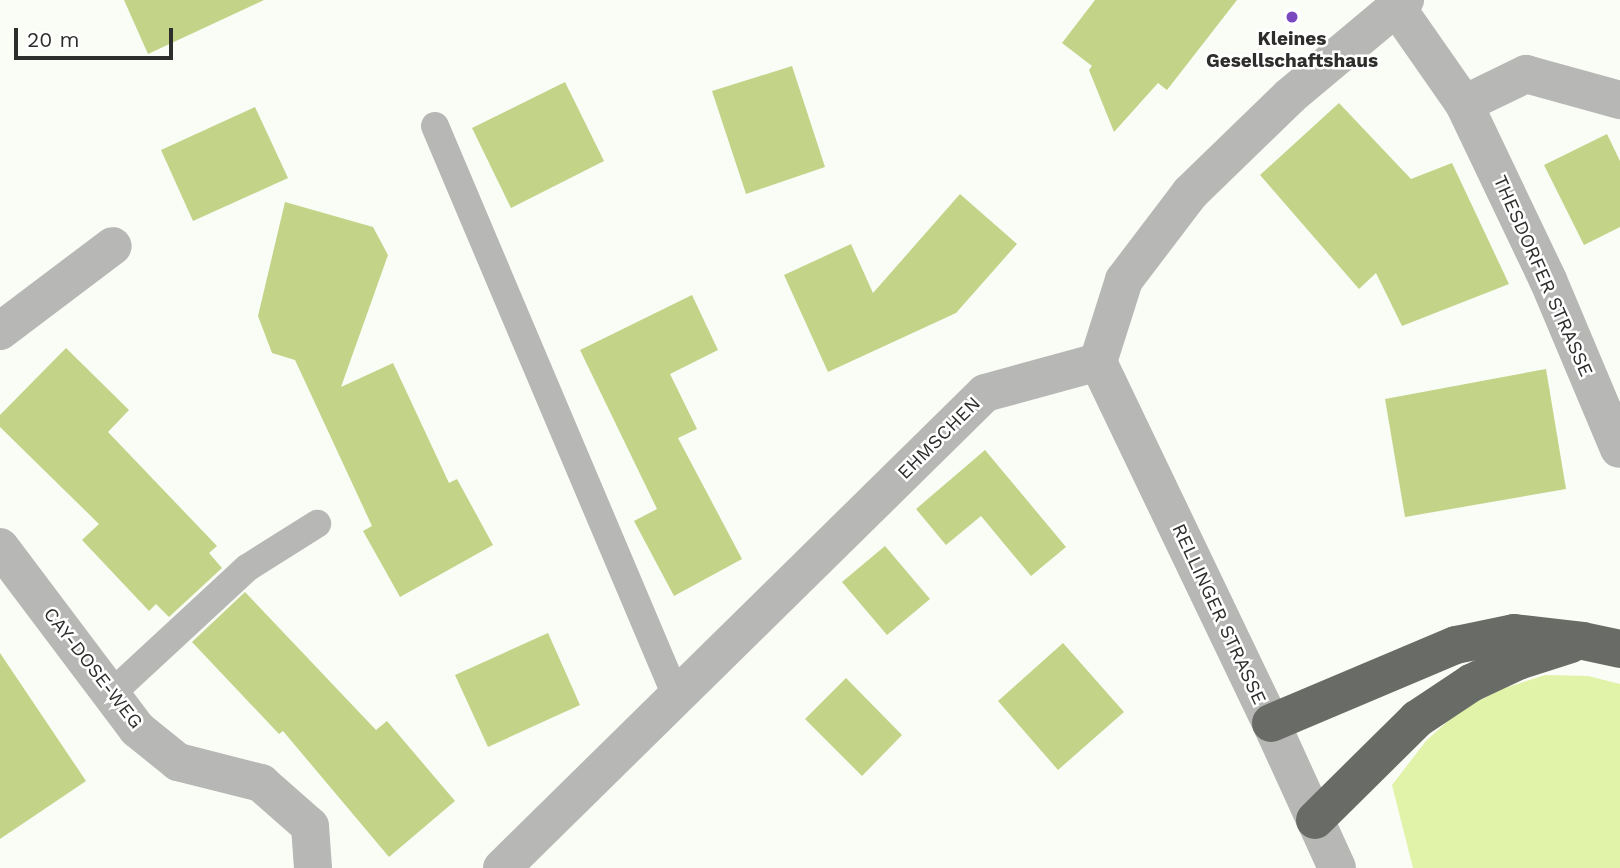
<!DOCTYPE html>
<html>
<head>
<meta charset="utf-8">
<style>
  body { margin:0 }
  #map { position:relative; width:1620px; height:868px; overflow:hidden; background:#fafcf6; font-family:"Work Sans",sans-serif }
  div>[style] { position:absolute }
  .green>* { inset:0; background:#e1f2a9 }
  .building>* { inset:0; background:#c3d489 }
  .service>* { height:28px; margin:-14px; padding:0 14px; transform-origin:14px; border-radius:14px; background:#b7b7b5 }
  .minor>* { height:38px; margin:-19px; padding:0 19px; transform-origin:19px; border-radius:19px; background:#b7b7b5 }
  .tertiary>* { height:38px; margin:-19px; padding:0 19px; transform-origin:19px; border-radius:19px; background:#b7b7b5 }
  .motorway>* { height:38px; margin:-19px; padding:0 19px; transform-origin:19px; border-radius:19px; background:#696b66 }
  .dots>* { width:19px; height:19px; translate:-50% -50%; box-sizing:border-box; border:4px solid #fff; border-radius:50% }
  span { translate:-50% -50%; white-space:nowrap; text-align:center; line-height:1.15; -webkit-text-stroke:5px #fff; paint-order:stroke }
  .poi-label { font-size:19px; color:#2d2d2b; font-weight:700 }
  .street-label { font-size:19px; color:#2d2d2b }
  .scale { position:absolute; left:14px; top:28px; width:159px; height:32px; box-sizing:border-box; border:4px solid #2d2d2b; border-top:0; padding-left:9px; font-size:21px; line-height:24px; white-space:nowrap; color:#2d2d2b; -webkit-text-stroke:5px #fff; paint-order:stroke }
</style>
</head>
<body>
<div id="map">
  <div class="green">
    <div style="clip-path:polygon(1545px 675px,1588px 676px,1620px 684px,1620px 868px,1413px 868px,1392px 785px,1426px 741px,1460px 710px,1502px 689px)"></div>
  </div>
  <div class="building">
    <div style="clip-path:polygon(124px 0,264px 0,148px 54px)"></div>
    <div style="clip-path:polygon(1095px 0,1237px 0,1167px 90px,1158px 83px,1114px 132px,1089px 70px,1092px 66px,1062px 43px)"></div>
    <div style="clip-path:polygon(792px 66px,825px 167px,746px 194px,712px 91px)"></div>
    <div style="clip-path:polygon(565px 82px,604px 161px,511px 208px,472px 128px)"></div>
    <div style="clip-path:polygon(1339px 103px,1411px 179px,1452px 163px,1509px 284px,1402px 326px,1376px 273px,1359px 289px,1260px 175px)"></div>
    <div style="clip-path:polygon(255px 107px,288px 178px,193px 221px,161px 150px)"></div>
    <div style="clip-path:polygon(1607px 134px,1620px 161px,1620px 227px,1584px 245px,1544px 165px)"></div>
    <div style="clip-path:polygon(960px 194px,1017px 244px,956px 313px,828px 372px,784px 275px,851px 244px,873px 293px)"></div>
    <div style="clip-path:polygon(285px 202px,373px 227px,388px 255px,341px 387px,393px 363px,449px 483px,457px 479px,493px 545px,400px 597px,363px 531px,372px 526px,295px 360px,272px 353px,258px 316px)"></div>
    <div style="clip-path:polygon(692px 295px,718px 350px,670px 374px,697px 429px,678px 438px,742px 559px,674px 596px,634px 521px,657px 509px,580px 350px)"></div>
    <div style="clip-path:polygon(66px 348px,129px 410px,108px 432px,217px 546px,209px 553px,222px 568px,169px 617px,156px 604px,149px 611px,82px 540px,99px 524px,0 427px,0 415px)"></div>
    <div style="clip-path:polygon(1546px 369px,1566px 489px,1405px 517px,1385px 399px)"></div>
    <div style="clip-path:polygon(985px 450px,1066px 547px,1031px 576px,981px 516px,946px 545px,916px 509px)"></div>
    <div style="clip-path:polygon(885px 546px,930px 599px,887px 635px,842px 582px)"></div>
    <div style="clip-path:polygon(245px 592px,376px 730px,387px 721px,455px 801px,389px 857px,283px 731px,279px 734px,192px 642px)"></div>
    <div style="clip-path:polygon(548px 633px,580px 705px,488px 747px,455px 675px)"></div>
    <div style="clip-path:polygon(1063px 643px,1124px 712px,1058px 770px,998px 701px)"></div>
    <div style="clip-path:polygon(0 653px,86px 781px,0 839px)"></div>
    <div style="clip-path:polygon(846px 678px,902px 735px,862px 776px,805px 719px)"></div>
  </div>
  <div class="service">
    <div style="left:435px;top:126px;width:621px;rotate:67.07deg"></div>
    <div style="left:112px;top:693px;width:184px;rotate:-42.8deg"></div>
    <div style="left:247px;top:568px;width:83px;rotate:-32.2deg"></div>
  </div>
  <div class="minor">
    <div style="left:1397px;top:8px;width:117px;rotate:55.1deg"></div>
    <div style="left:1464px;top:104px;width:195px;rotate:64.5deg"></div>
    <div style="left:1548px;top:280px;width:183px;rotate:67.2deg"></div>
    <div style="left:1464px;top:104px;width:69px;rotate:-25.8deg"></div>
    <div style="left:1526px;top:74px;width:98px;rotate:15.5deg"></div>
    <div style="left:0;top:331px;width:141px;rotate:-37deg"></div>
    <div style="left:1098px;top:362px;width:86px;rotate:-72.4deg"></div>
    <div style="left:1124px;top:280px;width:109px;rotate:-52.8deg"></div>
    <div style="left:1190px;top:193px;width:139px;rotate:-44.1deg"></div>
    <div style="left:1290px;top:96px;width:150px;rotate:-39.9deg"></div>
    <div style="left:1098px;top:362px;width:400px;rotate:64.4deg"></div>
    <div style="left:0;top:547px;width:228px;rotate:53deg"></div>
    <div style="left:137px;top:729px;width:53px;rotate:38.8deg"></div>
    <div style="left:178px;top:762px;width:86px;rotate:14.2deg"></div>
    <div style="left:261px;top:783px;width:65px;rotate:41.3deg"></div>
    <div style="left:310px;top:826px;width:42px;rotate:85.9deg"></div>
    <div style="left:502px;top:868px;width:677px;rotate:-44.52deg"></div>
    <div style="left:985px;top:393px;width:117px;rotate:-15.3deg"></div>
  </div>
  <div class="tertiary">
    <div style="left:1271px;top:723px;width:159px;rotate:65.5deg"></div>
  </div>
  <div class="motorway">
    <div style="left:1271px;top:723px;width:201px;rotate:-22.9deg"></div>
    <div style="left:1456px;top:645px;width:59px;rotate:-11.7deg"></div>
    <div style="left:1514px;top:633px;width:69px;rotate:6.6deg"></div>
    <div style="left:1583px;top:641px;width:38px;rotate:12deg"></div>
    <div style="left:1315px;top:820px;width:144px;rotate:-44.7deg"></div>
    <div style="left:1417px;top:719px;width:65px;rotate:-33.7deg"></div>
    <div style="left:1471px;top:683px;width:52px;rotate:-25.1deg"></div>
    <div style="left:1518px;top:661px;width:56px;rotate:-17.8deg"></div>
  </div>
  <div class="dots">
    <div style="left:1292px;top:17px;background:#7a48bf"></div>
  </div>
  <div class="poi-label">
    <span style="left:1292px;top:50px">Kleines<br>Gesellschaftshaus</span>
  </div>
  <div class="street-label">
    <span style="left:1543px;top:276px;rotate:66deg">THESDORFER STRASSE</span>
    <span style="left:939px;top:438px;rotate:-45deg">EHMSCHEN</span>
    <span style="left:1219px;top:614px;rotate:65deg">RELLINGER STRASSE</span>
    <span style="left:93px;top:668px;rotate:52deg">CAY-DOSE-WEG</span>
  </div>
  <div class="scale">20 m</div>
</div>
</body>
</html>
